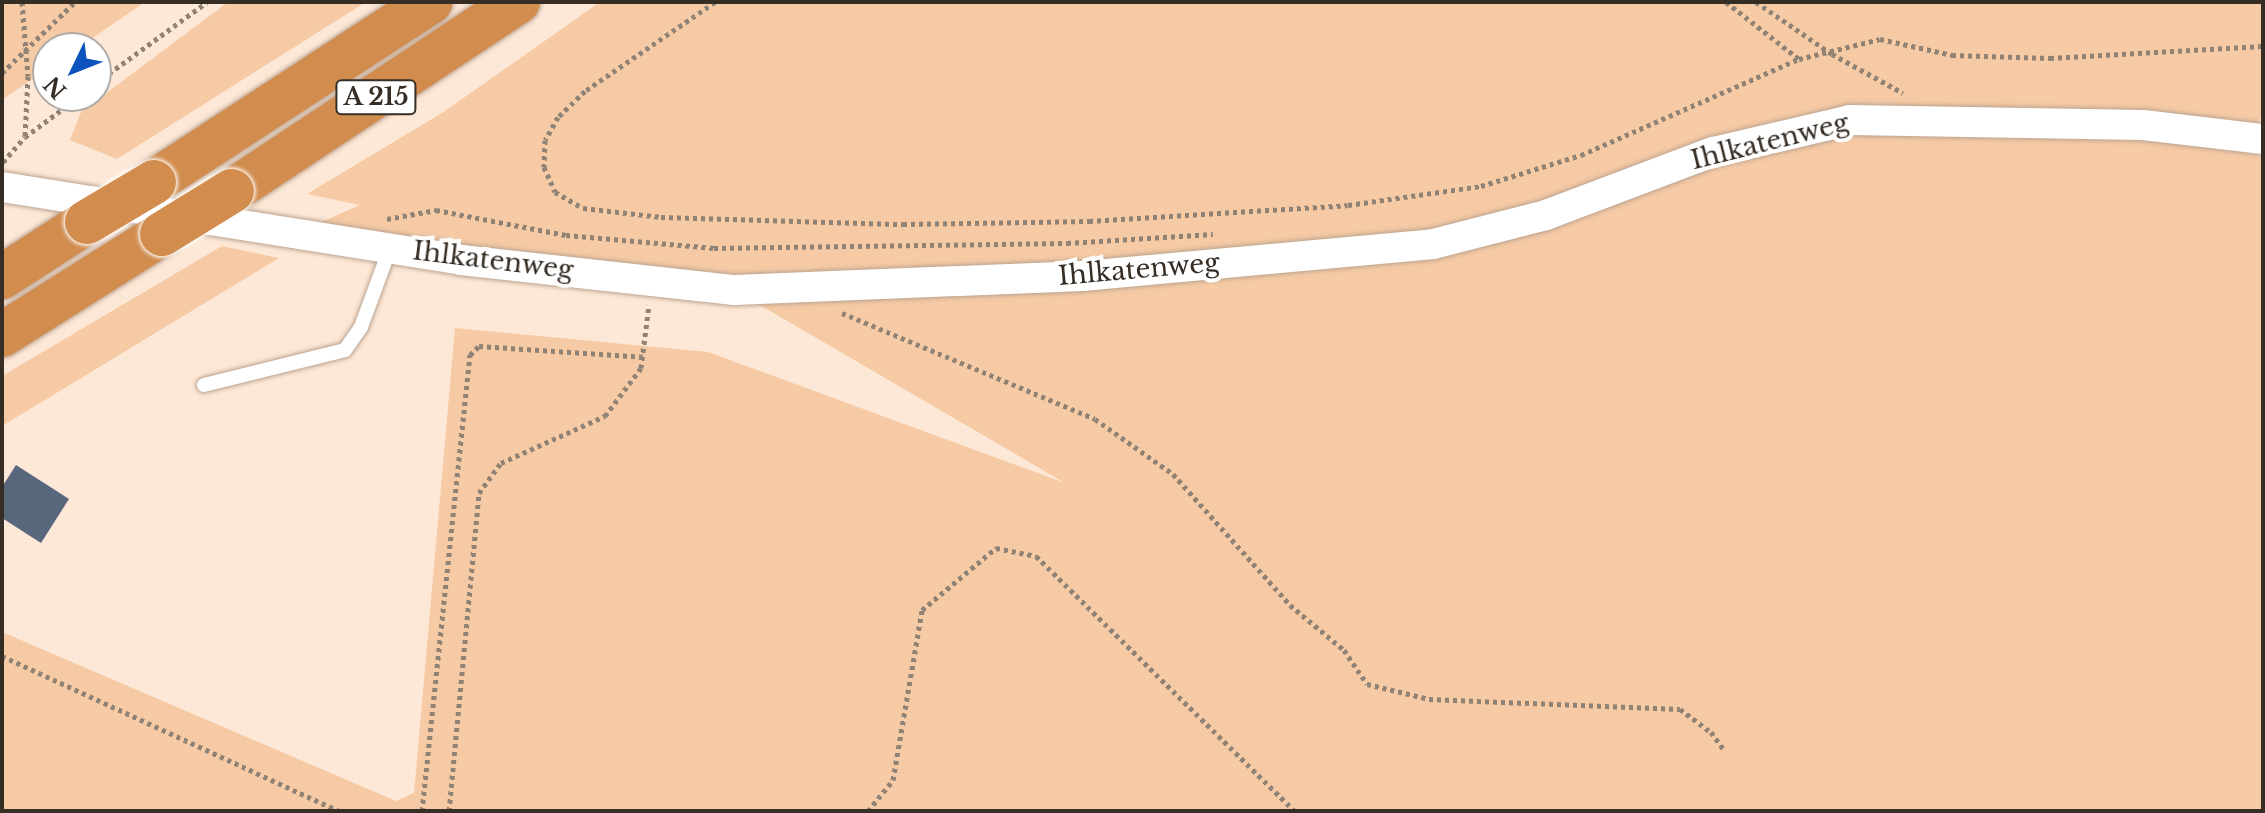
<!DOCTYPE html>
<html>
<head>
<meta charset="utf-8">
<style>
  body { margin:0 }
  #map { position:relative; width:2265px; height:813px; overflow:hidden; background:#fde8d7; font-family:"Libre Baskerville",serif }
  div>[style] { position:absolute }
  .green>* { inset:0; background:#f6caa5 }
  .building>* { inset:0; background:#59677d }
  .path>* { height:5px; margin-top:-2.5px; transform-origin:0; background:repeating-linear-gradient(90deg,#908275 0 4px,transparent 0 8px) }
  .roads { filter:drop-shadow(0 0 2px #bca490) drop-shadow(0 0 2px #bca490) }
  .lane>* { height:14px; margin:-7px; padding:0 7px; transform-origin:7px; border-radius:7px; background:#fff }
  .street>* { height:30px; margin:-15px; padding:0 15px; transform-origin:15px; border-radius:15px; background:#fff }
  .highway>* { height:44px; margin:-22px; padding:0 22px; transform-origin:22px; border-radius:22px; background:#d18c4e }
  .bridges { filter:drop-shadow(0 0 2px #fff) drop-shadow(0 0 2px #fff) }
  .highway-bridge>* { height:44px; margin:-22px; padding:0 22px; transform-origin:22px; border-radius:22px; background:#d18c4e }
  span { translate:-50% -50%; white-space:nowrap; text-align:center; line-height:1.15; -webkit-text-stroke:8px #fff; paint-order:stroke }
  .shield-label span { padding:2px 6px; background:#fff; border:2px solid; border-radius:6px; -webkit-text-stroke-width:0 }
  .shield-label { font-size:24px; color:#362d25; font-weight:700 }
  .street-label { font-size:26px; color:#362d25 }
  .frame { position:absolute; inset:0; border:4px solid #362d25; pointer-events:none }
  .north { position:absolute; left:32px; top:32px; width:80px; height:80px; box-sizing:border-box; background:#fff; border:2px solid #afaba8; border-radius:50%; rotate:227deg; font-size:22px; font-weight:700; line-height:32px; text-align:center; color:#362d25 }
  .north::after { content:''; display:block; margin:auto; width:28px; height:36px; background:#0c53be; clip-path:polygon(50% 0,100% 100%,50% 72%,0 100%) }
</style>
</head>
<body>
<div id="map">
  <div class="green">
    <div style="clip-path:polygon(2px 2px,145px 2px,78px 48px,48px 48px,48px 68px,2px 100px)"></div>
    <div style="clip-path:polygon(228px 2px,366px 2px,117px 159px,70px 140px,81px 112px)"></div>
    <div style="clip-path:polygon(600px 2px,2263px 2px,2263px 112px,2245px 152px,2263px 157px,2263px 811px,2px 811px,2px 632px,396px 801px,414px 793px,455px 328px,708px 352px,1065px 483px,734px 290px,296px 233px,360px 205px,307px 194px,442px 113px)"></div>
    <div style="clip-path:polygon(222px 246px,279px 258px,2px 426px,2px 376px)"></div>
  </div>
  <div class="building">
    <div style="clip-path:polygon(16px 465px,69px 499px,41px 543px,2px 518px,2px 487px)"></div>
  </div>
  <div class="path">
    <div style="left:22px;top:2px;width:74px;rotate:85.4deg"></div>
    <div style="left:28px;top:76px;width:61px;rotate:92.8deg"></div>
    <div style="left:715px;top:2px;width:158px;rotate:145.6deg"></div>
    <div style="left:585px;top:91px;width:37px;rotate:136deg"></div>
    <div style="left:558px;top:117px;width:26px;rotate:119deg"></div>
    <div style="left:545px;top:140px;width:27px;rotate:92deg"></div>
    <div style="left:544px;top:167px;width:27px;rotate:66deg"></div>
    <div style="left:555px;top:192px;width:32px;rotate:30deg"></div>
    <div style="left:583px;top:208px;width:79px;rotate:6.6deg"></div>
    <div style="left:661px;top:217px;width:242px;rotate:1.7deg"></div>
    <div style="left:903px;top:224px;width:186px;rotate:-0.9deg"></div>
    <div style="left:1089px;top:221px;width:259px;rotate:-3.5deg"></div>
    <div style="left:1348px;top:205px;width:134px;rotate:-8.1deg"></div>
    <div style="left:1481px;top:186px;width:105px;rotate:-17.2deg"></div>
    <div style="left:1581px;top:155px;width:238px;rotate:-23.8deg"></div>
    <div style="left:1799px;top:59px;width:83px;rotate:-13.9deg"></div>
    <div style="left:1880px;top:39px;width:74px;rotate:12.5deg"></div>
    <div style="left:1952px;top:55px;width:98px;rotate:1.8deg"></div>
    <div style="left:2050px;top:58px;width:213px;rotate:-3.2deg"></div>
    <div style="left:1726px;top:2px;width:93px;rotate:38deg"></div>
    <div style="left:1756px;top:2px;width:92px;rotate:34.4deg"></div>
    <div style="left:1832px;top:54px;width:81px;rotate:28.8deg"></div>
    <div style="left:2px;top:73px;width:102px;rotate:-44.2deg"></div>
    <div style="left:96px;top:83px;width:137px;rotate:-36.1deg"></div>
    <div style="left:3px;top:162px;width:33px;rotate:-49deg"></div>
    <div style="left:25px;top:137px;width:69px;rotate:-36.7deg"></div>
    <div style="left:387px;top:219px;width:50px;rotate:-10.4deg"></div>
    <div style="left:436px;top:210px;width:132px;rotate:10.9deg"></div>
    <div style="left:566px;top:235px;width:149px;rotate:5deg"></div>
    <div style="left:714px;top:248px;width:353px;rotate:-0.8deg"></div>
    <div style="left:1067px;top:243px;width:146px;rotate:-3.5deg"></div>
    <div style="left:842px;top:313px;width:274px;rotate:22.7deg"></div>
    <div style="left:1095px;top:419px;width:95px;rotate:35.2deg"></div>
    <div style="left:1173px;top:474px;width:176px;rotate:48.2deg"></div>
    <div style="left:1290px;top:605px;width:70px;rotate:39.8deg"></div>
    <div style="left:1344px;top:650px;width:41px;rotate:55.9deg"></div>
    <div style="left:1367px;top:684px;width:64px;rotate:13.6deg"></div>
    <div style="left:1429px;top:699px;width:251px;rotate:2.3deg"></div>
    <div style="left:1680px;top:709px;width:39px;rotate:37deg"></div>
    <div style="left:1711px;top:732px;width:22px;rotate:54deg"></div>
    <div style="left:2px;top:656px;width:371px;rotate:24.7deg"></div>
    <div style="left:422px;top:811px;width:459px;rotate:-84deg"></div>
    <div style="left:470px;top:355px;width:13px;rotate:-45deg"></div>
    <div style="left:479px;top:346px;width:164px;rotate:3.8deg"></div>
    <div style="left:449px;top:811px;width:319px;rotate:-84.6deg"></div>
    <div style="left:479px;top:493px;width:37px;rotate:-54deg"></div>
    <div style="left:501px;top:463px;width:114px;rotate:-24.3deg"></div>
    <div style="left:605px;top:416px;width:60px;rotate:-53.1deg"></div>
    <div style="left:641px;top:368px;width:64px;rotate:-82.8deg"></div>
    <div style="left:868px;top:811px;width:40px;rotate:-51deg"></div>
    <div style="left:893px;top:780px;width:172px;rotate:-80.3deg"></div>
    <div style="left:922px;top:610px;width:97px;rotate:-40deg"></div>
    <div style="left:996px;top:548px;width:41px;rotate:11.3deg"></div>
    <div style="left:1036px;top:556px;width:363px;rotate:44.6deg"></div>
  </div>
  <div class="roads">
    <div class="lane">
      <div style="left:204px;top:385px;width:145px;rotate:-13.9deg"></div>
      <div style="left:345px;top:350px;width:28px;rotate:-55deg"></div>
      <div style="left:361px;top:327px;width:84px;rotate:-69.8deg"></div>
    </div>
    <div class="street">
      <div style="left:2px;top:187px;width:465px;rotate:9deg"></div>
      <div style="left:461px;top:260px;width:275px;rotate:6.3deg"></div>
      <div style="left:734px;top:290px;width:349px;rotate:-2.3deg"></div>
      <div style="left:1083px;top:276px;width:351px;rotate:-5.2deg"></div>
      <div style="left:1433px;top:244px;width:117px;rotate:-14.4deg"></div>
      <div style="left:1546px;top:215px;width:178px;rotate:-20.7deg"></div>
      <div style="left:1713px;top:152px;width:141px;rotate:-13.1deg"></div>
      <div style="left:1850px;top:120px;width:293px;rotate:1deg"></div>
      <div style="left:2143px;top:125px;width:121px;rotate:6.7deg"></div>
    </div>
    <div class="highway">
      <div style="left:154px;top:182px;width:330px;rotate:-33.1deg"></div>
      <div style="left:232px;top:191px;width:343px;rotate:-33.5deg"></div>
      <div style="left:2px;top:277px;width:101px;rotate:-32.9deg"></div>
      <div style="left:2px;top:335px;width:189px;rotate:-32.3deg"></div>
    </div>
  </div>
  <div class="bridges">
    <div class="highway-bridge">
      <div style="left:87px;top:222px;width:78px;rotate:-30.8deg"></div>
      <div style="left:162px;top:234px;width:82px;rotate:-31.6deg"></div>
    </div>
  </div>
  <div class="shield-label">
    <span style="left:376px;top:97px">A 215</span>
  </div>
  <div class="street-label">
    <span style="left:1770px;top:142px;rotate:-14deg">Ihlkatenweg</span>
    <span style="left:493px;top:261px;rotate:7deg">Ihlkatenweg</span>
    <span style="left:1139px;top:270px;rotate:-5deg">Ihlkatenweg</span>
  </div>
  <div class="frame"></div>
  <div class="north">N</div>
</div>
</body>
</html>
